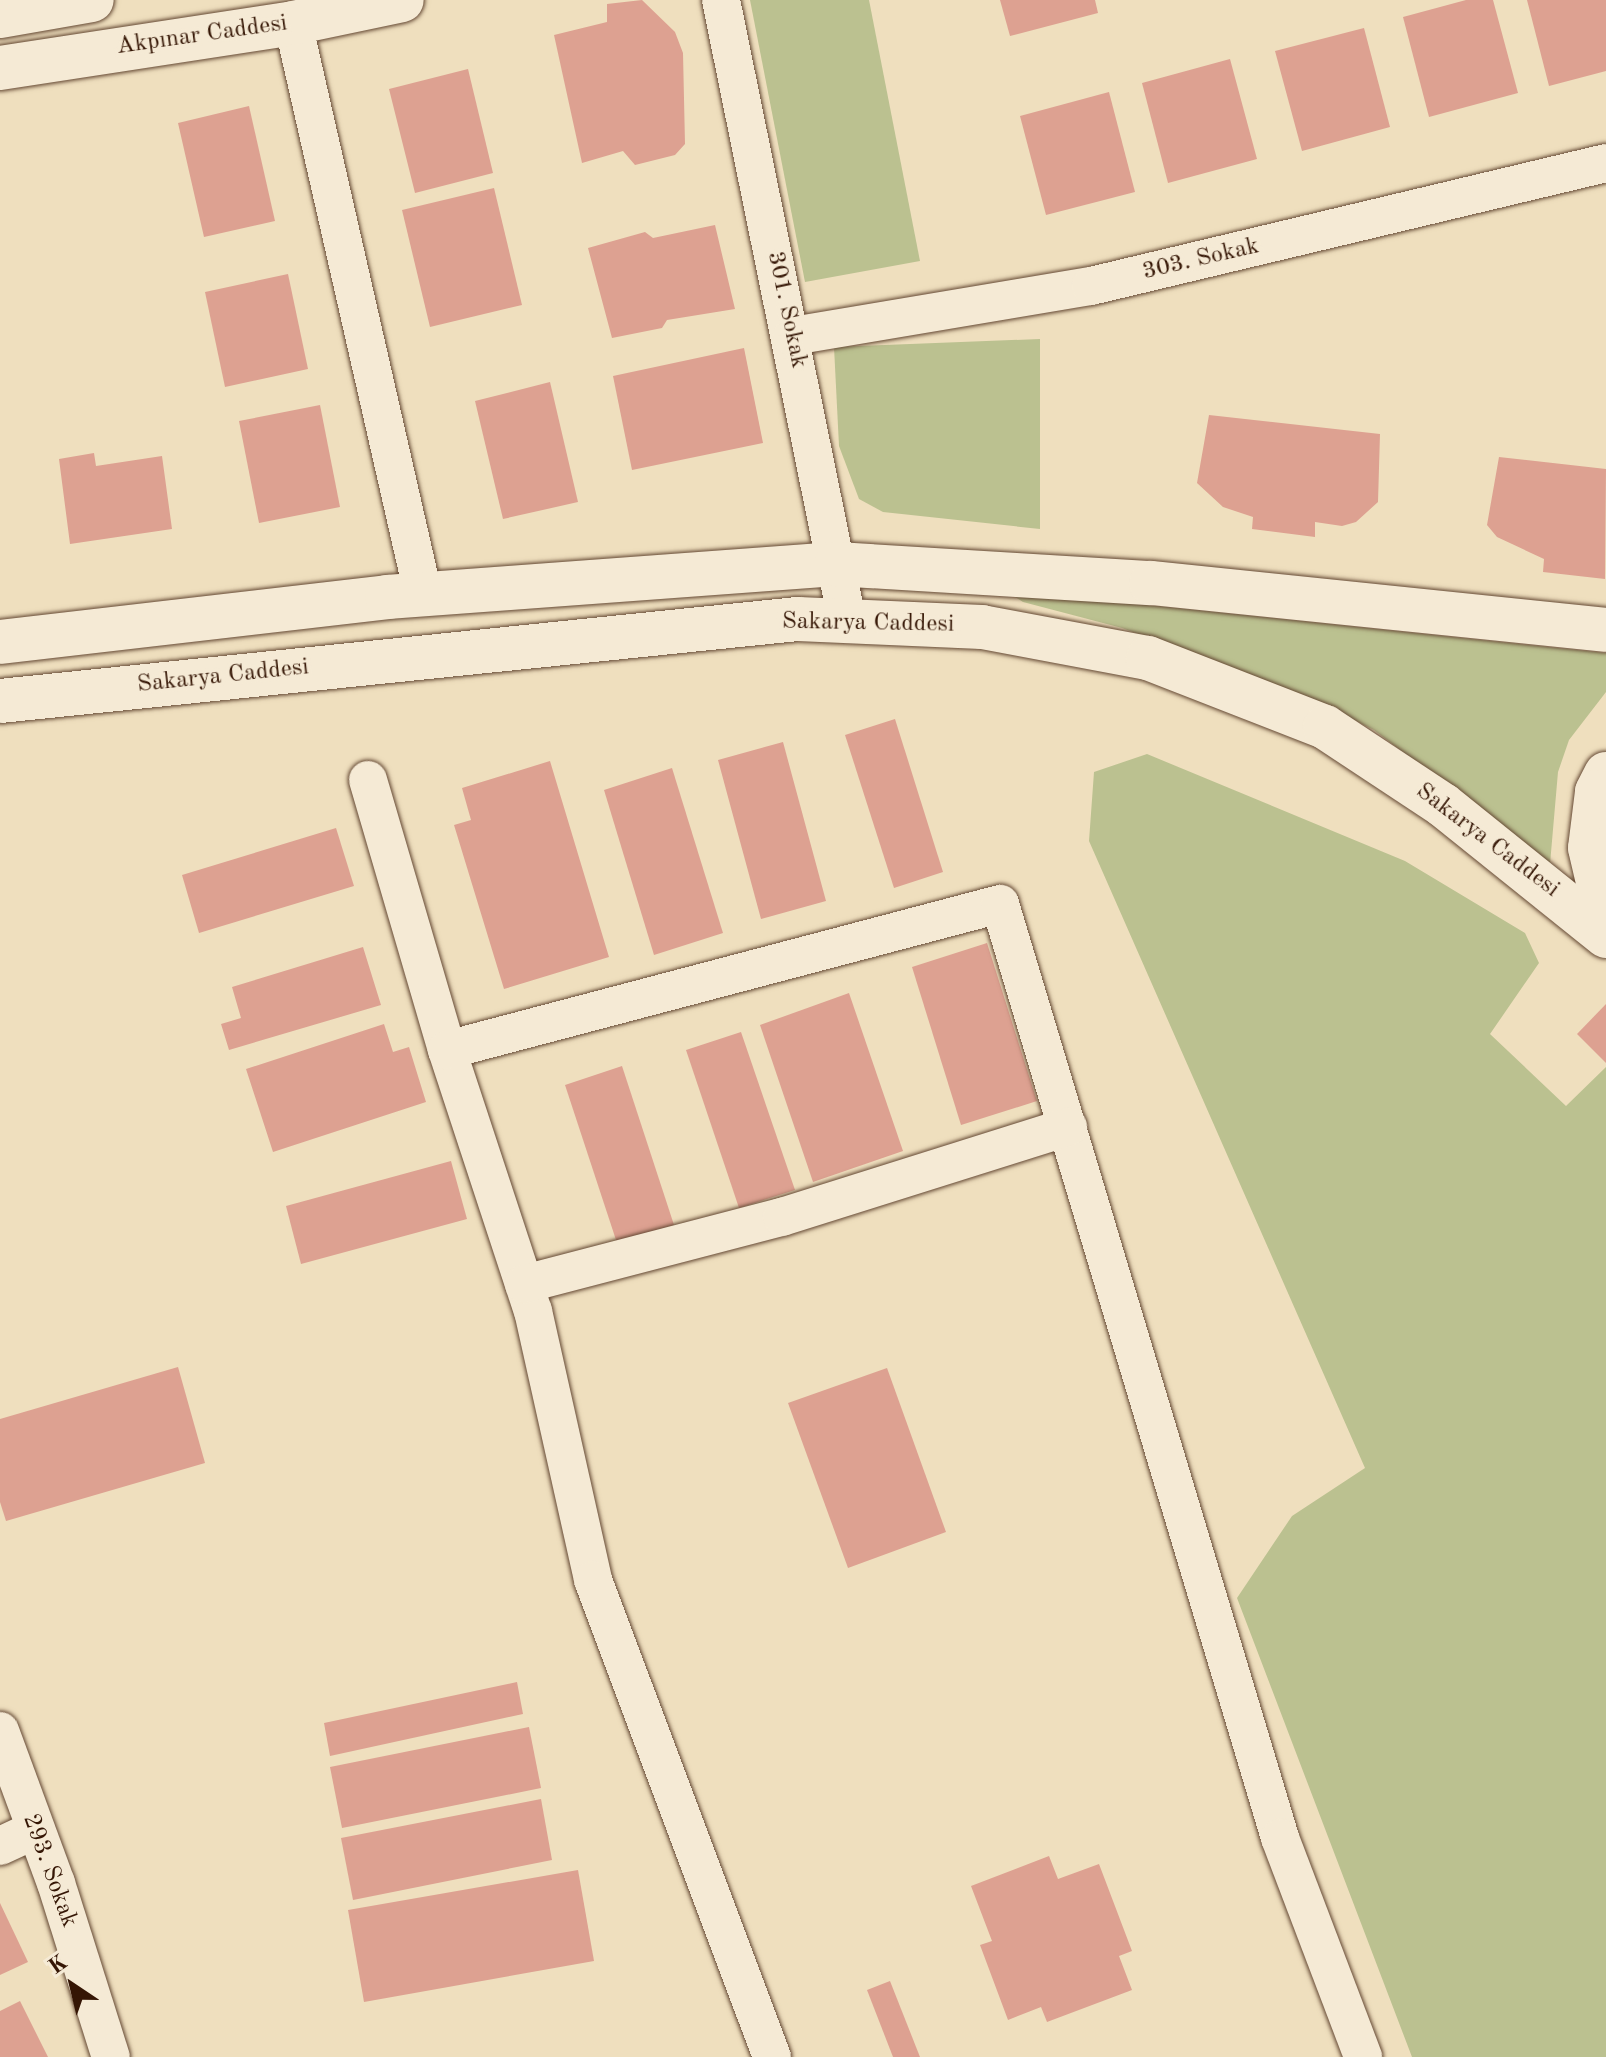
<!DOCTYPE html>
<html>
<head>
<meta charset="utf-8">
<style>
  body { margin:0 }
  #map { position:relative; width:1606px; height:2057px; overflow:hidden; background:#efdfbe; font-family:"Old Standard TT",serif }
  div>[style] { position:absolute }
  .green>* { inset:0; background:#bbc190 }
  .building>* { inset:0; background:#dda191 }
  .roads { filter:drop-shadow(0 0 2px #644833) drop-shadow(0 0 2px #644833) }
  .minor>* { height:38px; margin:-19px; padding:0 19px; transform-origin:19px; border-radius:19px; background:#f5ead5 }
  .tertiary>* { height:44px; margin:-22px; padding:0 22px; transform-origin:22px; border-radius:22px; background:#f5ead5 }
  .secondary>* { height:44px; margin:-22px; padding:0 22px; transform-origin:22px; border-radius:22px; background:#f5ead5 }
  span { translate:-50% -50%; white-space:nowrap; text-align:center; line-height:1.15; -webkit-text-stroke:8px #f5ead5; paint-order:stroke }
  .street-label { font-size:24px; color:#351605 }
  .north { position:absolute; left:32px; top:1945px; width:80px; height:80px; -webkit-text-stroke:6px #f5ead5; paint-order:stroke; rotate:325deg; font-size:22px; font-weight:700; line-height:32px; text-align:center; color:#351605 }
  .north::after { content:''; display:block; margin:auto; width:28px; height:36px; background:#351605; clip-path:polygon(50% 0,100% 100%,50% 72%,0 100%) }
</style>
</head>
<body>
<div id="map">
  <div class="green">
    <div style="clip-path:polygon(750px 0,869px 0,920px 261px,805px 282px)"></div>
    <div style="clip-path:polygon(1040px 339px,1040px 529px,883px 512px,859px 499px,839px 446px,834px 347px)"></div>
    <div style="clip-path:polygon(1004px 590px,1606px 653px,1606px 692px,1569px 740px,1558px 772px,1550px 864px,1374px 730px,1314px 700px,1122px 628px,1023px 602px)"></div>
    <div style="clip-path:polygon(1147px 754px,1405px 861px,1525px 933px,1539px 963px,1490px 1034px,1566px 1106px,1606px 1067px,1606px 2057px,1412px 2057px,1237px 1598px,1292px 1516px,1365px 1468px,1089px 841px,1094px 772px)"></div>
  </div>
  <div class="building">
    <div style="clip-path:polygon(642px 0,675px 32px,683px 53px,685px 144px,675px 155px,635px 165px,623px 151px,582px 163px,554px 35px,607px 22px,607px 4px)"></div>
    <div style="clip-path:polygon(1000px 0,1095px 0,1098px 13px,1010px 36px)"></div>
    <div style="clip-path:polygon(1466px 0,1493px 0,1518px 93px,1429px 117px,1403px 17px)"></div>
    <div style="clip-path:polygon(1527px 0,1606px 0,1606px 71px,1549px 86px)"></div>
    <div style="clip-path:polygon(1364px 28px,1390px 127px,1302px 151px,1275px 51px)"></div>
    <div style="clip-path:polygon(1230px 59px,1257px 159px,1168px 183px,1142px 83px)"></div>
    <div style="clip-path:polygon(468px 69px,493px 173px,415px 193px,389px 89px)"></div>
    <div style="clip-path:polygon(1109px 92px,1135px 192px,1046px 215px,1020px 116px)"></div>
    <div style="clip-path:polygon(249px 106px,275px 221px,204px 237px,178px 123px)"></div>
    <div style="clip-path:polygon(494px 188px,522px 305px,430px 327px,402px 210px)"></div>
    <div style="clip-path:polygon(715px 225px,735px 309px,667px 320px,662px 328px,612px 338px,588px 248px,645px 232px,653px 238px)"></div>
    <div style="clip-path:polygon(288px 274px,308px 369px,225px 387px,205px 292px)"></div>
    <div style="clip-path:polygon(744px 348px,763px 443px,632px 470px,613px 376px)"></div>
    <div style="clip-path:polygon(550px 382px,578px 502px,503px 519px,475px 401px)"></div>
    <div style="clip-path:polygon(320px 405px,340px 507px,259px 523px,239px 421px)"></div>
    <div style="clip-path:polygon(1209px 415px,1380px 434px,1378px 502px,1356px 522px,1342px 526px,1315px 522px,1315px 537px,1252px 529px,1253px 517px,1223px 507px,1197px 483px)"></div>
    <div style="clip-path:polygon(94px 453px,96px 466px,162px 456px,172px 529px,70px 544px,59px 459px)"></div>
    <div style="clip-path:polygon(1499px 457px,1606px 469px,1605px 579px,1543px 572px,1544px 559px,1497px 537px,1487px 525px)"></div>
    <div style="clip-path:polygon(895px 719px,943px 872px,894px 888px,845px 735px)"></div>
    <div style="clip-path:polygon(783px 742px,826px 901px,761px 919px,718px 760px)"></div>
    <div style="clip-path:polygon(550px 761px,609px 957px,504px 989px,454px 825px,471px 820px,462px 788px)"></div>
    <div style="clip-path:polygon(672px 768px,723px 933px,654px 955px,604px 790px)"></div>
    <div style="clip-path:polygon(336px 828px,354px 886px,199px 933px,182px 875px)"></div>
    <div style="clip-path:polygon(987px 943px,1037px 1101px,961px 1125px,912px 967px)"></div>
    <div style="clip-path:polygon(363px 947px,381px 1005px,229px 1050px,221px 1024px,241px 1018px,232px 987px)"></div>
    <div style="clip-path:polygon(849px 993px,903px 1151px,813px 1182px,760px 1025px)"></div>
    <div style="clip-path:polygon(1606px 1004px,1606px 1063px,1577px 1034px)"></div>
    <div style="clip-path:polygon(384px 1024px,393px 1052px,409px 1047px,426px 1102px,273px 1152px,246px 1069px)"></div>
    <div style="clip-path:polygon(741px 1032px,795px 1190px,739px 1208px,686px 1050px)"></div>
    <div style="clip-path:polygon(622px 1066px,674px 1225px,617px 1243px,565px 1085px)"></div>
    <div style="clip-path:polygon(451px 1161px,467px 1219px,301px 1264px,286px 1206px)"></div>
    <div style="clip-path:polygon(178px 1367px,205px 1463px,6px 1521px,0 1502px,0 1419px)"></div>
    <div style="clip-path:polygon(887px 1368px,946px 1532px,848px 1568px,788px 1403px)"></div>
    <div style="clip-path:polygon(517px 1682px,523px 1714px,330px 1756px,324px 1723px)"></div>
    <div style="clip-path:polygon(529px 1727px,541px 1788px,342px 1828px,330px 1767px)"></div>
    <div style="clip-path:polygon(541px 1799px,552px 1860px,353px 1900px,341px 1838px)"></div>
    <div style="clip-path:polygon(1049px 1856px,1058px 1879px,1099px 1864px,1132px 1951px,1119px 1956px,1132px 1990px,1047px 2022px,1041px 2007px,1008px 2020px,980px 1945px,992px 1941px,971px 1886px)"></div>
    <div style="clip-path:polygon(578px 1870px,594px 1961px,364px 2002px,348px 1910px)"></div>
    <div style="clip-path:polygon(0 1903px,28px 1962px,0 1975px)"></div>
    <div style="clip-path:polygon(890px 1981px,920px 2057px,893px 2057px,867px 1990px)"></div>
    <div style="clip-path:polygon(20px 2001px,48px 2057px,0 2057px,0 2011px)"></div>
  </div>
  <div class="roads">
    <div class="minor">
      <div style="left:721px;top:0;width:633px;rotate:78.51deg"></div>
      <div style="left:293px;top:23px;width:586px;rotate:77.17deg"></div>
      <div style="left:792px;top:336px;width:303px;rotate:-9.5deg"></div>
      <div style="left:1091px;top:286px;width:529px;rotate:-13.43deg"></div>
      <div style="left:368px;top:780px;width:281px;rotate:73.7deg"></div>
      <div style="left:447px;top:1050px;width:275px;rotate:71.8deg"></div>
      <div style="left:533px;top:1311px;width:276px;rotate:77.4deg"></div>
      <div style="left:593px;top:1580px;width:509px;rotate:69.43deg"></div>
      <div style="left:447px;top:1050px;width:572px;rotate:-14.79deg"></div>
      <div style="left:1000px;top:904px;width:975px;rotate:73.31deg"></div>
      <div style="left:1280px;top:1838px;width:234px;rotate:69.2deg"></div>
      <div style="left:524px;top:1284px;width:267px;rotate:-14.6deg"></div>
      <div style="left:782px;top:1217px;width:300px;rotate:-17.5deg"></div>
      <div style="left:0;top:1731px;width:162px;rotate:69.8deg"></div>
      <div style="left:56px;top:1883px;width:182px;rotate:72.5deg"></div>
      <div style="left:0;top:1846px;width:38px;rotate:-25deg"></div>
    </div>
    <div class="tertiary">
      <div style="left:0;top:16px;width:93px;rotate:-9.9deg"></div>
      <div style="left:0;top:68px;width:296px;rotate:-8.7deg"></div>
      <div style="left:293px;top:23px;width:111px;rotate:-11.9deg"></div>
    </div>
    <div class="secondary">
      <div style="left:0;top:642px;width:390px;rotate:-6.6deg"></div>
      <div style="left:387px;top:597px;width:450px;rotate:-4.2deg"></div>
      <div style="left:836px;top:564px;width:316px;rotate:3.5deg"></div>
      <div style="left:1151px;top:583px;width:457px;rotate:5.9deg"></div>
      <div style="left:0;top:701px;width:802px;rotate:-5.87deg"></div>
      <div style="left:798px;top:619px;width:184px;rotate:2.5deg"></div>
      <div style="left:982px;top:627px;width:169px;rotate:10.6deg"></div>
      <div style="left:1148px;top:658px;width:190px;rotate:21.3deg"></div>
      <div style="left:1325px;top:727px;width:141px;rotate:33.5deg"></div>
      <div style="left:1443px;top:805px;width:209px;rotate:38.8deg"></div>
      <div style="left:1606px;top:774px;width:20px;rotate:117deg"></div>
      <div style="left:1597px;top:792px;width:56px;rotate:97.1deg"></div>
      <div style="left:1590px;top:848px;width:70px;rotate:76.8deg"></div>
    </div>
  </div>
  <div class="street-label">
    <span style="left:202px;top:36px;rotate:-8deg">Akpınar Caddesi</span>
    <span style="left:1201px;top:260px;rotate:-13deg">303. Sokak</span>
    <span style="left:786px;top:310px;rotate:78deg">301. Sokak</span>
    <span style="left:868px;top:624px;rotate:1deg">Sakarya Caddesi</span>
    <span style="left:223px;top:677px;rotate:-6deg">Sakarya Caddesi</span>
    <span style="left:1487px;top:841px;rotate:37deg">Sakarya Caddesi</span>
    <span style="left:49px;top:1871px;rotate:70deg">293. Sokak</span>
  </div>
  <div class="north">K</div>
</div>
</body>
</html>
